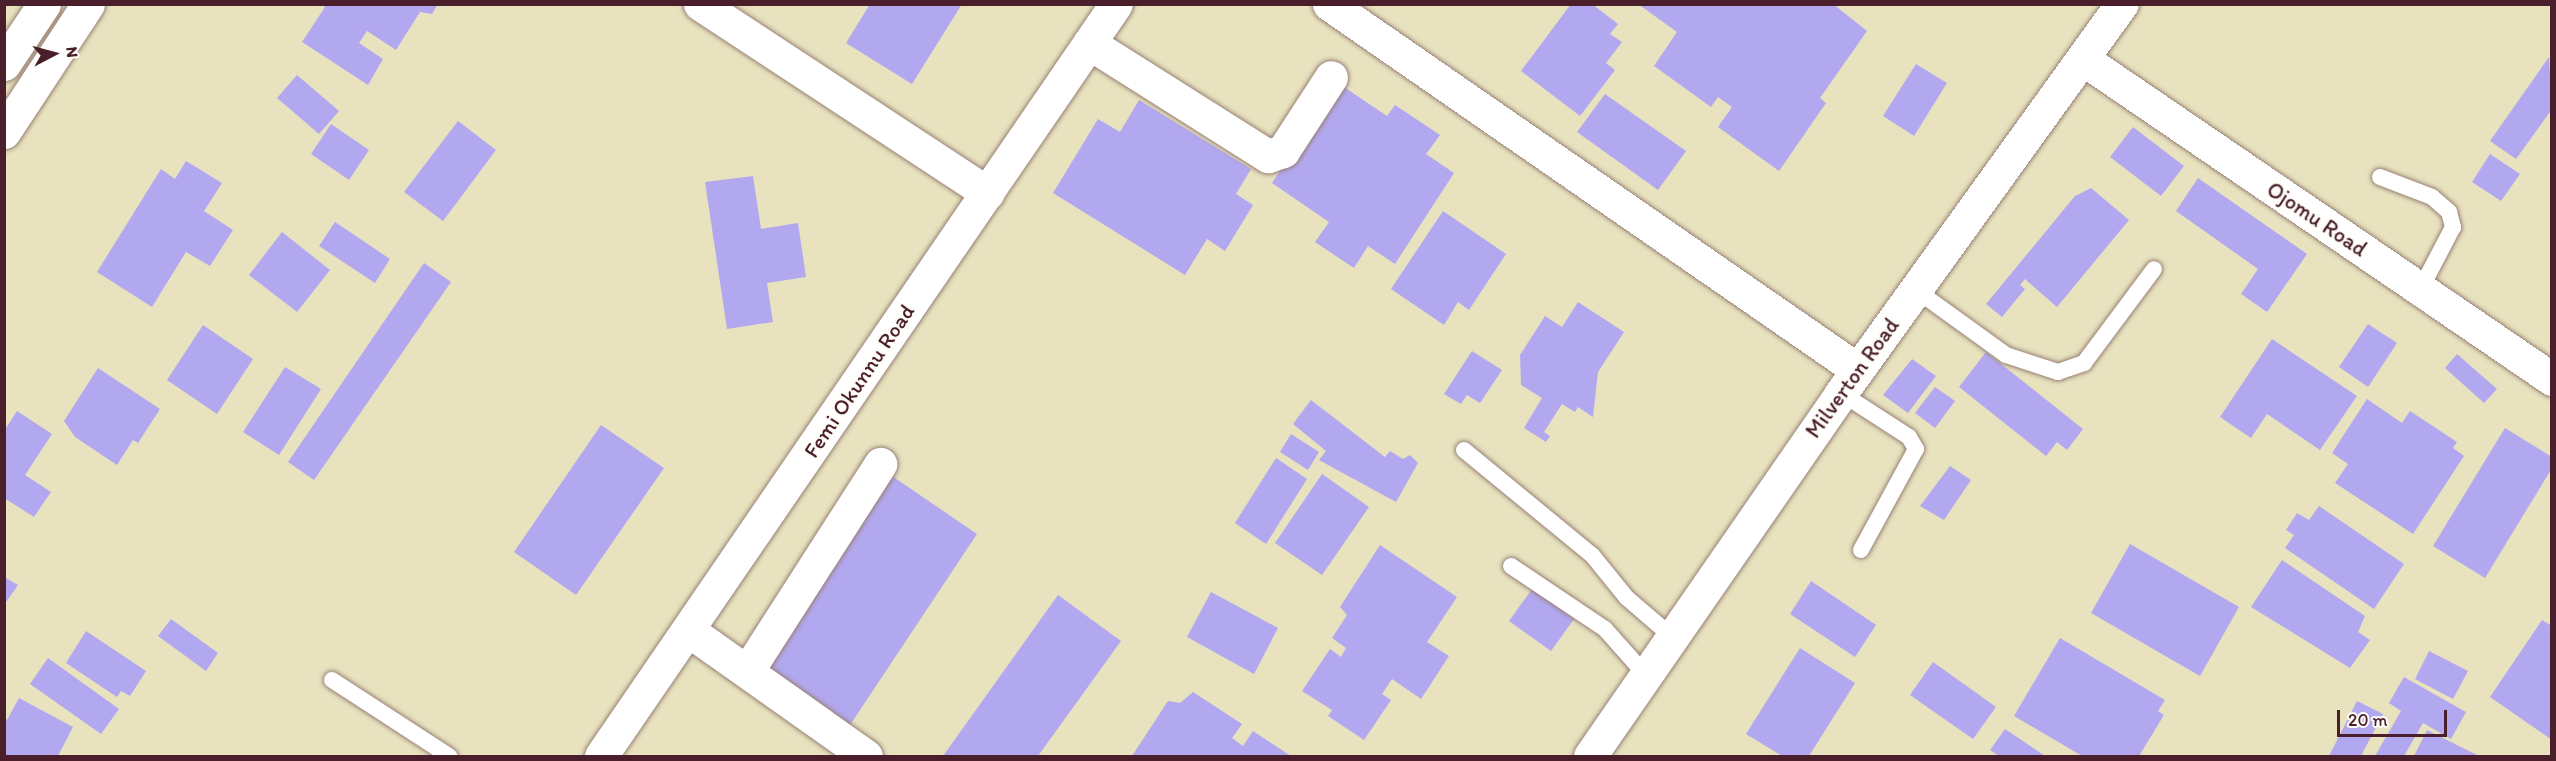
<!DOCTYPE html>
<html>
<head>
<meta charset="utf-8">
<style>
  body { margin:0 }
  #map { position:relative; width:2556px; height:761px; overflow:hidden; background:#e8e2bf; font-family:Itim,sans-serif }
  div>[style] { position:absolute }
  .building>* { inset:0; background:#b2a8f0 }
  .roads { filter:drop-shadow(0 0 2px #998075) drop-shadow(0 0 2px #998075) }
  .lane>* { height:16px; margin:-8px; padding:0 8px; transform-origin:8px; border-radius:8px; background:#fff }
  .street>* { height:33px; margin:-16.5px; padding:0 16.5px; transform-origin:16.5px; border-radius:16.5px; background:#fff }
  .secondary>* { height:33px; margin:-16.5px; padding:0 16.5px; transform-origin:16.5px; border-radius:16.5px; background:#fff }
  .primary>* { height:33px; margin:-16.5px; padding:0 16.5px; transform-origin:16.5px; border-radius:16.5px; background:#fff }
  span { translate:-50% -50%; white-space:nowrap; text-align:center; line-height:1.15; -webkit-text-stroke:4.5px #fdfcf7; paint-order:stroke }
  .street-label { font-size:22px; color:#4a1f2b }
  .frame { position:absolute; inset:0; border:6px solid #4a1f2b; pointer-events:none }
  .north { position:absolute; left:24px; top:24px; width:60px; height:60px; -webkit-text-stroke:4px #fdfcf7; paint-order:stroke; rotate:84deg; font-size:16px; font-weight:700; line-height:24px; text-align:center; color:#4a1f2b }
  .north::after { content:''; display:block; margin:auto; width:21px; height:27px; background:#4a1f2b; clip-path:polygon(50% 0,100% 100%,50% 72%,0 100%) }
  .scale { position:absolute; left:2337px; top:710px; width:110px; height:27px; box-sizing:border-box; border:3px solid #4a1f2b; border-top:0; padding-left:8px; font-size:18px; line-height:21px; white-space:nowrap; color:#4a1f2b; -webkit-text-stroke:4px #fdfcf7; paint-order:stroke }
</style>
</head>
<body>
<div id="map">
  <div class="building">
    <div style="clip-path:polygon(320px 4px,438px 4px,432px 14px,420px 12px,396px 50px,367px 31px,359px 43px,383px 59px,368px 85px,302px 42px,325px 7px)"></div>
    <div style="clip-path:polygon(870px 4px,962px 4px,912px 84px,846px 43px)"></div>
    <div style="clip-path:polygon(1571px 4px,1592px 4px,1618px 24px,1610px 34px,1622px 42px,1606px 63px,1615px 70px,1580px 116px,1521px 71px)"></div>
    <div style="clip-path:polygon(1638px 4px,1833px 4px,1867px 31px,1820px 98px,1826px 103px,1779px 171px,1718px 127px,1732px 107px,1718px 97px,1711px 107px,1654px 66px,1677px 32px)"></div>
    <div style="clip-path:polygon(2549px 57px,2552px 109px,2516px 159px,2490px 141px)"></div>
    <div style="clip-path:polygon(1916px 64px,1947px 83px,1914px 136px,1883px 116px)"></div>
    <div style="clip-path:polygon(297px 75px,339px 111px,319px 134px,277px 98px)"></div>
    <div style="clip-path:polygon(1338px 83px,1387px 116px,1395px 105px,1440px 135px,1426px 154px,1454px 173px,1395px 264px,1368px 246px,1354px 268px,1315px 242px,1329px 222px,1272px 183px)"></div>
    <div style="clip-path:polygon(1605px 94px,1686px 151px,1658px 190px,1577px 132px)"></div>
    <div style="clip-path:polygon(1139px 100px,1251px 169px,1236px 194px,1253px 205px,1225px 251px,1207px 239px,1185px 275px,1053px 193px,1098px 119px,1120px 132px)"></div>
    <div style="clip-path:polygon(458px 121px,496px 150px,443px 221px,404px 192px)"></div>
    <div style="clip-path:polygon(331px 124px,369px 150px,349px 180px,311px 154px)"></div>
    <div style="clip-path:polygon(2133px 127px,2184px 166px,2161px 196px,2110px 157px)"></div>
    <div style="clip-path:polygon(2490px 154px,2520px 174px,2501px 201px,2472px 182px)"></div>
    <div style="clip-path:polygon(186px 161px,222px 183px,204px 211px,233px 230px,210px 266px,186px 252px,152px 307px,97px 272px,161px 169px,175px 179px)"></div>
    <div style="clip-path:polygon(753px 176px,761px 229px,798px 223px,806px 277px,767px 283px,773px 322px,727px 329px,705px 182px)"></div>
    <div style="clip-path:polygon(2198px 178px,2307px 254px,2267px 312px,2241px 294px,2258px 269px,2176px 211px)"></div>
    <div style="clip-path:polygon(2091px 188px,2129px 220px,2057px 307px,2025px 279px,2020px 285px,2025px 289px,2002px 317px,1986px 304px,2075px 196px)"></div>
    <div style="clip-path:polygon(1443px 211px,1506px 254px,1469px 310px,1458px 302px,1444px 325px,1391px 289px)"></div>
    <div style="clip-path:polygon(335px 222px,390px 259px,375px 283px,319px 246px)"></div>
    <div style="clip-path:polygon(282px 232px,330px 270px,297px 312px,249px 275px)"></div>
    <div style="clip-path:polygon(424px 263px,451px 282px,314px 480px,288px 462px)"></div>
    <div style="clip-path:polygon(1578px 302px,1624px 332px,1598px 372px,1593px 417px,1578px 407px,1575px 412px,1562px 404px,1544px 432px,1550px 436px,1546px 442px,1524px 428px,1542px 398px,1521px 385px,1520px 355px,1545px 316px,1562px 327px)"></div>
    <div style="clip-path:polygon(2368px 324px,2397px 343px,2368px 387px,2339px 367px)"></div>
    <div style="clip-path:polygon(203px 325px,253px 359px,217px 414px,167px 380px)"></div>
    <div style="clip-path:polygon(2272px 339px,2357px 396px,2320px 450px,2267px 414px,2251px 438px,2220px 417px)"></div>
    <div style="clip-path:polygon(1472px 351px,1502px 370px,1480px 403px,1467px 395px,1461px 404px,1444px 394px)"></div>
    <div style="clip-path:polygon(1986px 352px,2083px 429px,2067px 450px,2057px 442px,2046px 456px,1959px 387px)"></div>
    <div style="clip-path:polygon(2457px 354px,2497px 389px,2484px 403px,2445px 368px)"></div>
    <div style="clip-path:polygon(1912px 359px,1936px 376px,1908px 413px,1883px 395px)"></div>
    <div style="clip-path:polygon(285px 367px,321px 389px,279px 455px,243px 432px)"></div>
    <div style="clip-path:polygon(98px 368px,160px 409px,138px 443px,133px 440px,117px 465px,75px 437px,64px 421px)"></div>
    <div style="clip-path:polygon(1935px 387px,1955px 401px,1935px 428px,1915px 413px)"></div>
    <div style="clip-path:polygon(2367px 399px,2402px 423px,2410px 411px,2457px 442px,2453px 448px,2464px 456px,2413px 534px,2335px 483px,2348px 464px,2332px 453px)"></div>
    <div style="clip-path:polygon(1311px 400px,1385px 457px,1390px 451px,1403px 459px,1410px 455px,1418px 463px,1396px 502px,1319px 460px,1326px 451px,1293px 424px)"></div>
    <div style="clip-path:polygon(17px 411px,52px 434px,25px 475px,51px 492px,34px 517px,4px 498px,4px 431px)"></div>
    <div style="clip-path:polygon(601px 425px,664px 468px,576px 595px,514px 552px)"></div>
    <div style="clip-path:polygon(2505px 428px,2552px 457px,2552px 468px,2485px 578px,2433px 546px)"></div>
    <div style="clip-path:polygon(1291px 434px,1319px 452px,1308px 470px,1280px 452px)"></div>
    <div style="clip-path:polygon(1276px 458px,1307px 479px,1266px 544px,1235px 523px)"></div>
    <div style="clip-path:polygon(1950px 466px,1971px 480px,1944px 520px,1920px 506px)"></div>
    <div style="clip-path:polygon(1322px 474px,1369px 507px,1322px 575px,1275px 543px)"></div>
    <div style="clip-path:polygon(892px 476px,977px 534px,846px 731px,761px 674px)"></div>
    <div style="clip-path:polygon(2319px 506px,2404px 564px,2374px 609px,2285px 548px,2294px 535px,2286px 530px,2297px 513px,2309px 520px)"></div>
    <div style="clip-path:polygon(2130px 544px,2239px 607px,2200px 676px,2091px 613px)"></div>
    <div style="clip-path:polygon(1380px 545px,1457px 597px,1427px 642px,1449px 656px,1421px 699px,1392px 679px,1382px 694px,1391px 700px,1364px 740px,1328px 716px,1332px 710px,1302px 691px,1330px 649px,1341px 657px,1346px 648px,1332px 638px,1347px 615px,1340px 607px)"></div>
    <div style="clip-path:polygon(2282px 560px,2365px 616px,2358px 632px,2370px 640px,2350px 668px,2251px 607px)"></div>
    <div style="clip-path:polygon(4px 577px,18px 585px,4px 605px)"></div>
    <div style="clip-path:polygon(1811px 581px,1876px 625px,1855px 657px,1790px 614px)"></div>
    <div style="clip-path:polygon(1532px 589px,1574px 619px,1551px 651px,1509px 621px)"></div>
    <div style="clip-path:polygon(1211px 592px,1278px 628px,1254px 674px,1187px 637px)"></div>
    <div style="clip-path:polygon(1058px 595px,1121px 641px,1038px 756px,943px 756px)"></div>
    <div style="clip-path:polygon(171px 619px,218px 653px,206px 671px,158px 636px)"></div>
    <div style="clip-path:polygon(2542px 620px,2552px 626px,2552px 740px,2490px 697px)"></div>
    <div style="clip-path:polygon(86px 631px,146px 671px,130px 696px,121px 691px,117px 697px,66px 663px)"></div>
    <div style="clip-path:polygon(2060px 638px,2165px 700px,2158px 711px,2164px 715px,2139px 756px,2082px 756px,2014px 716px)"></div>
    <div style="clip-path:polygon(1800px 648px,1855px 683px,1809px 756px,1782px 756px,1746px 734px)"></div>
    <div style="clip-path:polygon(2429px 651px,2468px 671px,2453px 699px,2415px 679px)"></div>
    <div style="clip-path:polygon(48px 658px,119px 709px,101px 734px,30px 684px)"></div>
    <div style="clip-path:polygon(1933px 662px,1996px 707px,1973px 739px,1910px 695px)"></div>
    <div style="clip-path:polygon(2404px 677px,2466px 712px,2451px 739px,2423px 723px,2404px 756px,2375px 756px,2401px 711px,2389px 703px)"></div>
    <div style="clip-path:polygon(1193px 692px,1242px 724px,1232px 738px,1243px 746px,1253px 731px,1291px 756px,1132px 756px,1168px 701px,1180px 703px)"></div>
    <div style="clip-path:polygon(19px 698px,73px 727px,58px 756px,4px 756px,4px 718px,7px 720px)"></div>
    <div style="clip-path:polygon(2357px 701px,2383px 714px,2361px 756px,2329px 756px)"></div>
    <div style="clip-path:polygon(2005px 729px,2045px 756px,1999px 756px,1990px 750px)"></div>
    <div style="clip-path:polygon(2427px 730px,2479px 756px,2414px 756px)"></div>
  </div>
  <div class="roads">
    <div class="lane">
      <div style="left:2380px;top:177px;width:56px;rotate:21deg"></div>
      <div style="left:2432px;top:197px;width:23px;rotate:41deg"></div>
      <div style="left:2449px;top:212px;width:16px;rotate:75deg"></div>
      <div style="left:2453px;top:227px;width:71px;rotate:117.6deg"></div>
      <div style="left:1916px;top:290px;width:111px;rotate:35.8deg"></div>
      <div style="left:2006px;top:355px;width:55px;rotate:18.1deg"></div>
      <div style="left:2058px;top:372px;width:28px;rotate:-19deg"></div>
      <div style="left:2084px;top:363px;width:117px;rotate:-53.3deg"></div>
      <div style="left:1841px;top:393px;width:81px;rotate:32.9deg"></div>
      <div style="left:1909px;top:437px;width:14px;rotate:60deg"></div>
      <div style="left:1916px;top:449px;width:115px;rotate:118.6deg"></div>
      <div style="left:1464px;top:450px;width:166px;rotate:39.4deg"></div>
      <div style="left:1592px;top:555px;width:55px;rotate:50.9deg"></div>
      <div style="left:1627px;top:598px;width:57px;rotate:40.7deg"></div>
      <div style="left:1511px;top:566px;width:113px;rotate:33.8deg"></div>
      <div style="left:1605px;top:629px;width:60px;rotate:48.4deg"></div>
      <div style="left:332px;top:680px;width:140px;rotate:33deg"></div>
    </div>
    <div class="street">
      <div style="left:700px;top:4px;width:344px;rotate:33.3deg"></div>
      <div style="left:1329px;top:4px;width:643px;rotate:34.68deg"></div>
      <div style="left:1089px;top:43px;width:212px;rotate:32.3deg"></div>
      <div style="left:1268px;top:156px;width:16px;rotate:-18deg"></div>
      <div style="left:1283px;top:151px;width:88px;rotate:-57deg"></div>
      <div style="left:2083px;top:59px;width:568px;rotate:34.31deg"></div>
      <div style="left:688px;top:630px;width:218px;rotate:35.3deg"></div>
      <div style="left:748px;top:670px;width:245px;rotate:-57.3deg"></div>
      <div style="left:601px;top:756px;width:911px;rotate:-55.6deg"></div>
    </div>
    <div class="secondary">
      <div style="left:1590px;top:756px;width:441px;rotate:-55.3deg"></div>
      <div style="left:1841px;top:393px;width:480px;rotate:-54.2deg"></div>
    </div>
    <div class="primary">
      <div style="left:4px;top:64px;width:72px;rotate:-56.3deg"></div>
      <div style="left:4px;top:132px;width:153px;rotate:-56.7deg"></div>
    </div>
  </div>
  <div class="street-label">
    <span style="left:2317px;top:219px;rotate:34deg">Ojomu Road</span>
    <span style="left:1852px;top:378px;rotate:-54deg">Milverton Road</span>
    <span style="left:859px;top:381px;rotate:-56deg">Femi Okunnu Road</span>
  </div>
  <div class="frame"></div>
  <div class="north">N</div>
  <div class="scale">20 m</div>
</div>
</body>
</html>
